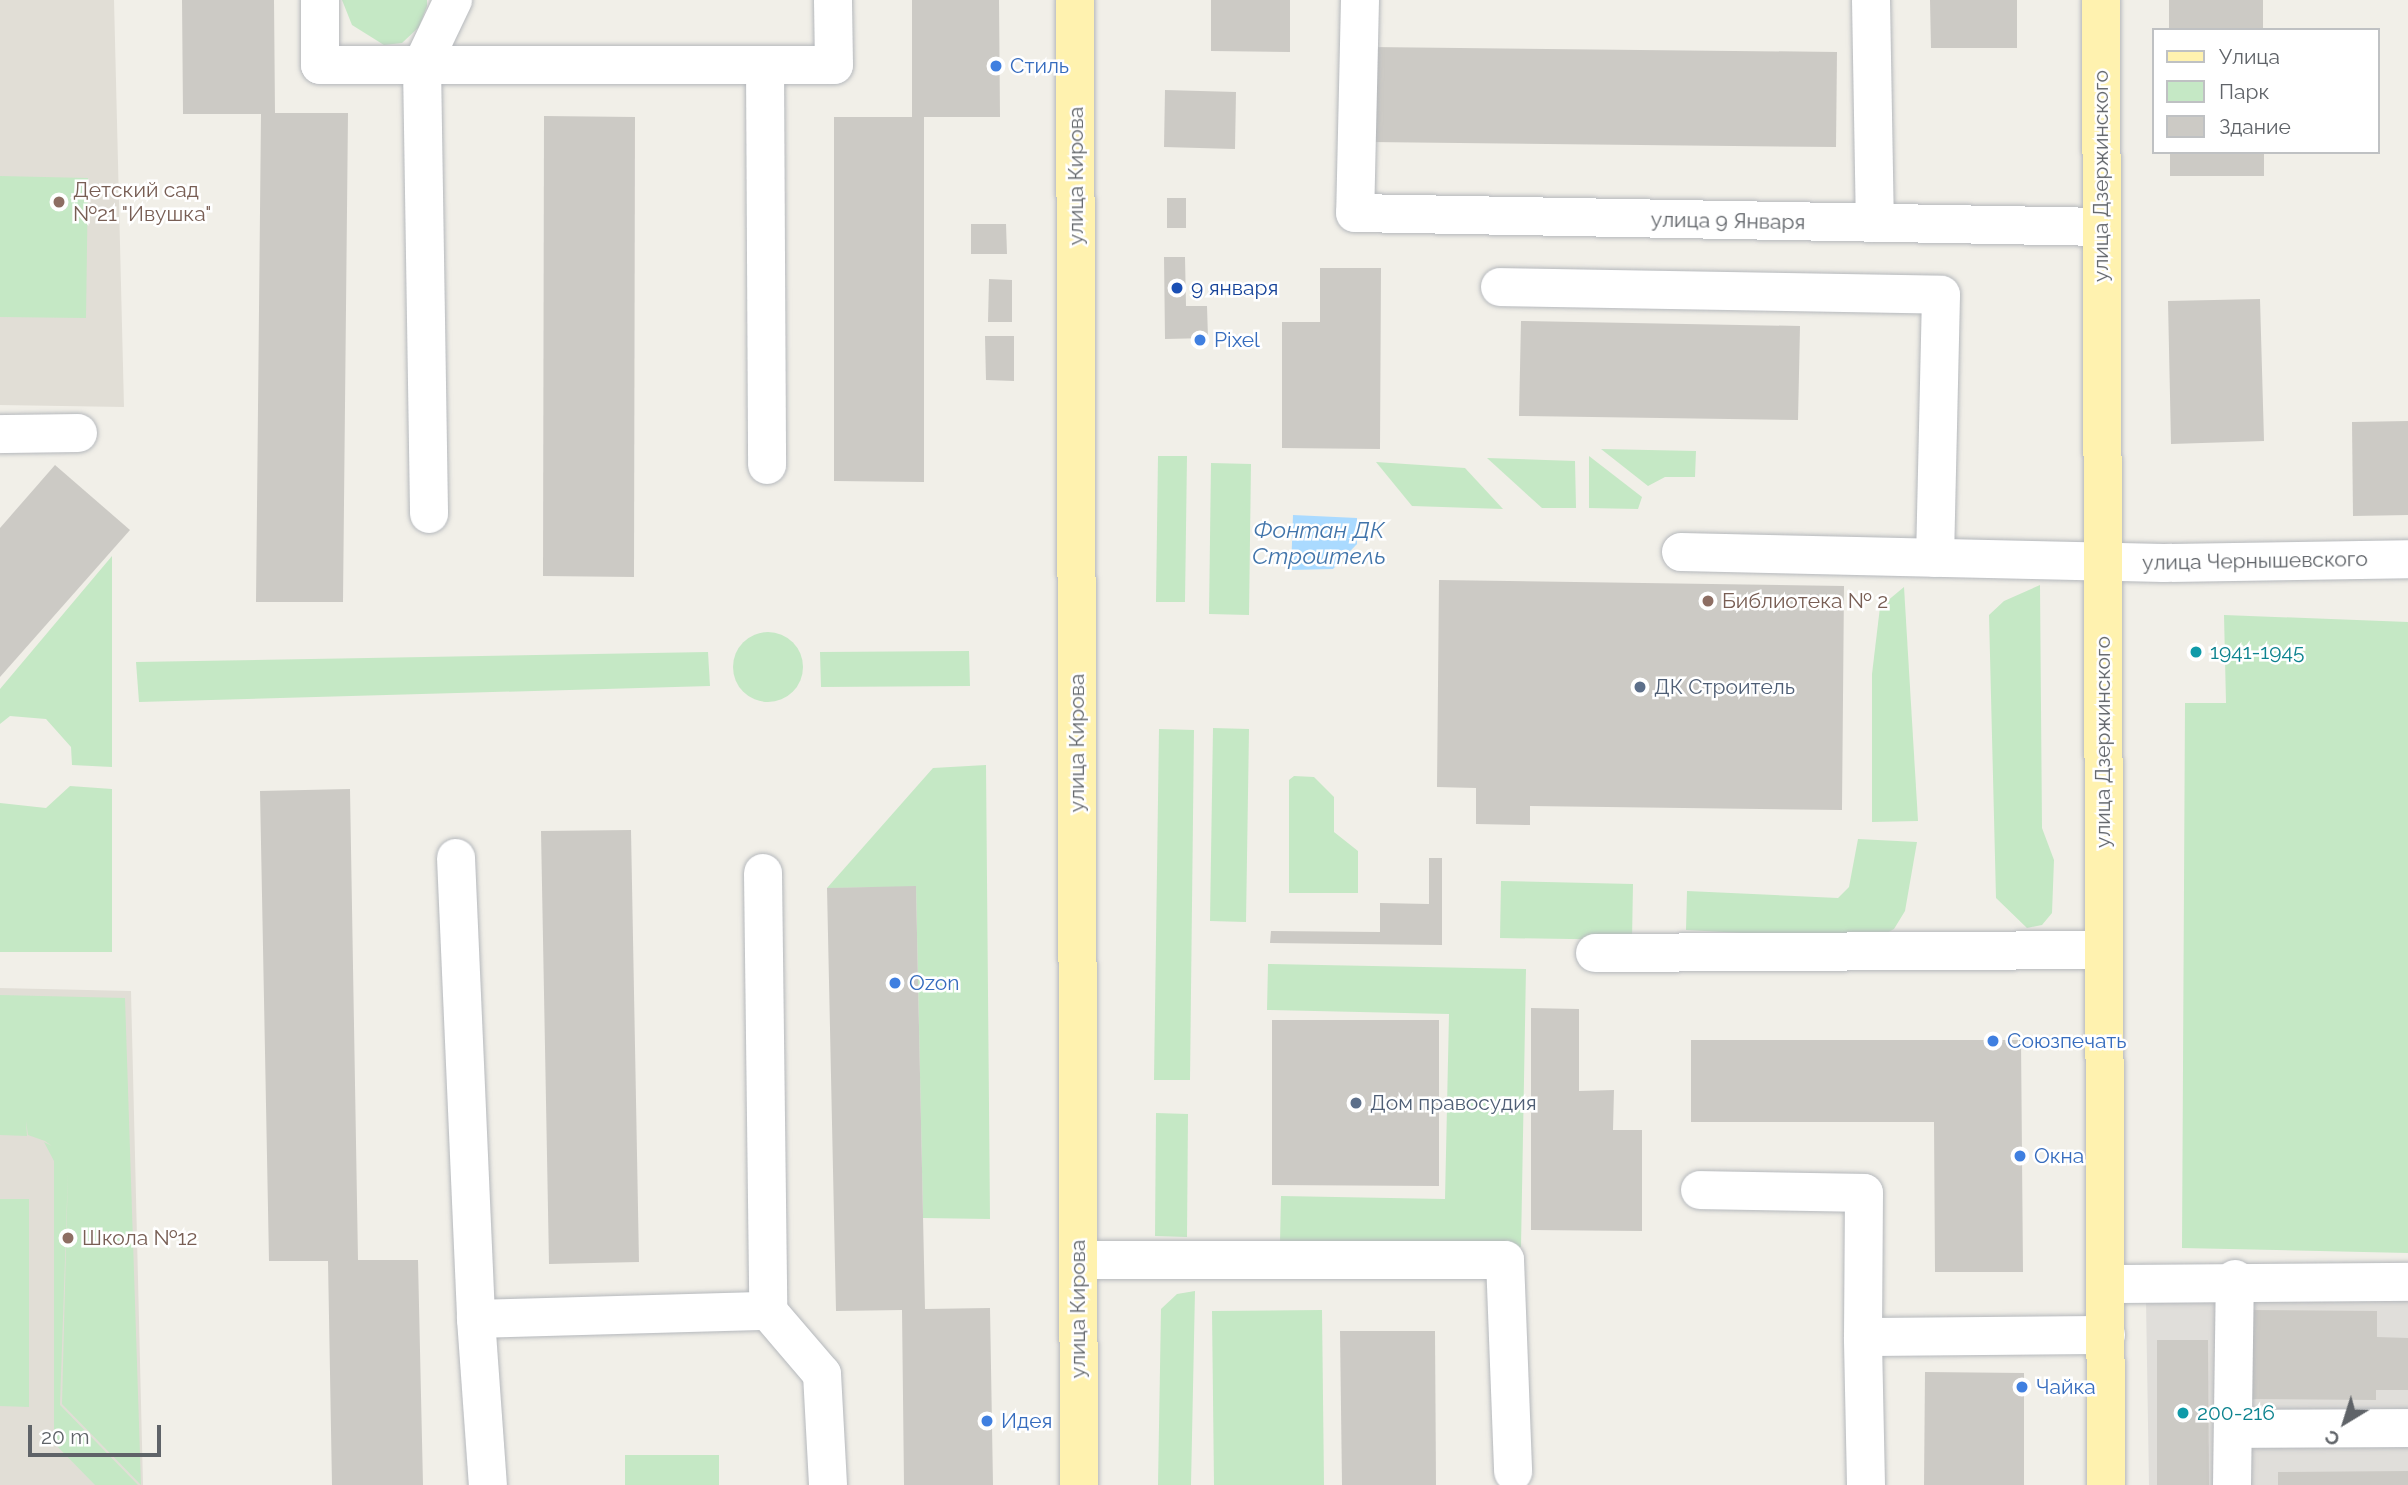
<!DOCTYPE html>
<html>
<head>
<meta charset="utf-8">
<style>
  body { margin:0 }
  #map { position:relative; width:2408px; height:1485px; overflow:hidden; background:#f1efe8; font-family:Raleway,sans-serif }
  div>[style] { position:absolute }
  .industrial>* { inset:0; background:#e0deda }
  .education>* { inset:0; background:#e1ded6 }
  .green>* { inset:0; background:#c5e8c5 }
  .round { border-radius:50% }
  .water>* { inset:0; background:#aadaff }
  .building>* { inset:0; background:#cccac5 }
  .roads { filter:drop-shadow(0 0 2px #b5b8bc) drop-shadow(0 0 2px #b5b8bc) }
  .minor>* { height:38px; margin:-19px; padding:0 19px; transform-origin:19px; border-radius:19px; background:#fff }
  .major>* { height:38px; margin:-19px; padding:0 19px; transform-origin:19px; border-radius:19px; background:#fff2af }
  .dots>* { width:19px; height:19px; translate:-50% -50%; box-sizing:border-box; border:4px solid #fff; border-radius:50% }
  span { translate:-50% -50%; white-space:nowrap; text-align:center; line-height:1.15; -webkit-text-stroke:5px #fff; paint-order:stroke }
  .shop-label { font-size:21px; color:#366cbe }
  .left { translate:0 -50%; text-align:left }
  .street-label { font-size:21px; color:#5f6368 }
  .education-label { font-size:21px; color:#785e54 }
  .transit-label { font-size:21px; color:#164399 }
  .culture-label { font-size:21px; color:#0d838f }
  .service-label { font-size:21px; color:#4e5e75 }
  .water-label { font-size:23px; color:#4174aa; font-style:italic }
  .legend { position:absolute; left:2152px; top:28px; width:228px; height:126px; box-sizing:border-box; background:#fff; border:2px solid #bfc1c3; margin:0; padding:9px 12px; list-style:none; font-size:21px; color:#5f6368 }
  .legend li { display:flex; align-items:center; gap:14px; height:35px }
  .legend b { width:35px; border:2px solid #bfc1c3 }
  .north { position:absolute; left:2310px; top:1387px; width:70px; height:70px; -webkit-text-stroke:5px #fff; paint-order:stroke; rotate:218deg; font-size:19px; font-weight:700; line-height:28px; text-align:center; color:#5f6368 }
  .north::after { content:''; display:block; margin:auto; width:24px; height:32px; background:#5f6368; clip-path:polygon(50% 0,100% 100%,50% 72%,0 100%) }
  .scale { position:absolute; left:28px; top:1425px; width:133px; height:32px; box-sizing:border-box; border:4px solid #5f6368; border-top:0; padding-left:9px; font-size:21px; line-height:24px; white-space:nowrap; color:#5f6368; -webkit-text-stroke:5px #fff; paint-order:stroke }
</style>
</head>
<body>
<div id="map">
  <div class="industrial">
    <div style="clip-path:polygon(2146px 1300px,2408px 1301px,2408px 1485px,2149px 1485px)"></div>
  </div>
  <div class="education">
    <div style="clip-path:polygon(0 0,114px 0,124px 407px,0 405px)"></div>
    <div style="clip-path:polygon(0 988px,131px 991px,143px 1485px,0 1485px)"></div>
  </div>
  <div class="green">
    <div style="clip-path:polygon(342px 0,427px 0,427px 6px,419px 27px,402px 43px,384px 45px,352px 25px)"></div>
    <div style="clip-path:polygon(0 176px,88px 178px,86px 318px,0 317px)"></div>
    <div style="clip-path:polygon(1601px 449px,1696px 451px,1695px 477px,1665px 477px,1648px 486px)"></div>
    <div style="clip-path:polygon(1158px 456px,1187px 456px,1185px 602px,1156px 602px)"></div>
    <div style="clip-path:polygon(1589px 456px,1642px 497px,1638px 509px,1589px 508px)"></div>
    <div style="clip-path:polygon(1487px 458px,1575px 461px,1576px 508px,1542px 508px)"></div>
    <div style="clip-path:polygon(1376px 462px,1465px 468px,1503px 509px,1412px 506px)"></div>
    <div style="clip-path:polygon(1211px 463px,1251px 464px,1249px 615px,1209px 614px)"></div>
    <div style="clip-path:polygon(112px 556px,112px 767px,72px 765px,71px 747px,46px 719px,10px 716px,0 724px,0 689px)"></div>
    <div style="clip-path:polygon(2040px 585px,2042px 828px,2054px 860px,2052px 913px,2042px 925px,2027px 928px,1996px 898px,1989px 615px,2004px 601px)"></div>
    <div style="clip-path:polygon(1904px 587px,1918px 821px,1872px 822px,1872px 674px,1880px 607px)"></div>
    <div style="clip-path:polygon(2224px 615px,2408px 622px,2408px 1253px,2182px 1248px,2185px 703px,2226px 703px)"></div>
    <div class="round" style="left:733px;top:632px;width:70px;height:70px"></div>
    <div style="clip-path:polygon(969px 651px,970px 686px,821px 687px,820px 652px)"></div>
    <div style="clip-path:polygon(708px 652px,710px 686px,139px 702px,136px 662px)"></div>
    <div style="clip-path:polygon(1213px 728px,1249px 729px,1246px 922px,1210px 921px)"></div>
    <div style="clip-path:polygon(1159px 729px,1194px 730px,1190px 1080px,1154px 1080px)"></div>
    <div style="clip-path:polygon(986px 765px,990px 1219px,923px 1218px,916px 887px,827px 888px,933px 768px)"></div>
    <div style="clip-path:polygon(1294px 776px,1314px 777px,1334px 797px,1334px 832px,1358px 851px,1358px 893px,1289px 893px,1289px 780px)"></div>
    <div style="clip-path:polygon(70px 786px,112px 789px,112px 952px,0 952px,0 803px,46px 808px)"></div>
    <div style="clip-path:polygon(1858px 839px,1917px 842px,1905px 911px,1894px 929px,1874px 940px,1686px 930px,1687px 891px,1838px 898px,1849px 887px)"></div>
    <div style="clip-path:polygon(1501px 881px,1633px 884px,1632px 940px,1500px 938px)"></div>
    <div style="clip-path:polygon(1268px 964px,1526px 969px,1521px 1247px,1280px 1242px,1281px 1196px,1445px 1199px,1449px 1014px,1267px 1010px)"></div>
    <div style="clip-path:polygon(0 995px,125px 998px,141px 1485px,62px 1404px,68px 1171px,60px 1405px,138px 1485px,95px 1485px,54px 1443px,54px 1161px,44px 1142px,52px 1146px,45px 1141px,28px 1135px,26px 1121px,27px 1136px,0 1135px)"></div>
    <div style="clip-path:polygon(1156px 1113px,1188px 1114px,1187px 1237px,1155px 1236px)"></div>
    <div style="clip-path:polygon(0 1199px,29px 1199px,29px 1407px,0 1406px)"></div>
    <div style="clip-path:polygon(1195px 1291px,1191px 1485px,1158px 1485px,1161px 1309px,1177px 1294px)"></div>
    <div style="clip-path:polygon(1322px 1310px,1324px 1485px,1214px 1485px,1212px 1311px)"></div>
    <div style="clip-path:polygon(625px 1455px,719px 1455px,719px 1485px,625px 1485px)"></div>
  </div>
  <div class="water">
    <div style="clip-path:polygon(1293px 515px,1357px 518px,1357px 544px,1333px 569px,1291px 570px)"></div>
  </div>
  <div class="building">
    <div style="clip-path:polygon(182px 0,274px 0,275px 113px,348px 113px,343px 602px,256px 602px,261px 114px,183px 114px)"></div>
    <div style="clip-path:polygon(912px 0,999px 0,1000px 117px,924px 117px,924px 482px,834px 481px,834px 117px,912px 117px)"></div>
    <div style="clip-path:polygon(1211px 0,1290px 0,1290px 52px,1211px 51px)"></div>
    <div style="clip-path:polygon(1930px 0,2017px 0,2017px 48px,1931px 48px)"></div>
    <div style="clip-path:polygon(2169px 0,2263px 0,2263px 30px,2169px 30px)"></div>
    <div style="clip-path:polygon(1370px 47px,1837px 52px,1836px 147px,1370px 142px)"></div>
    <div style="clip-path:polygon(1165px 90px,1236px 92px,1235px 149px,1164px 147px)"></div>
    <div style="clip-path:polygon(544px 116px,635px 117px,634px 577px,543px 576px)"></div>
    <div style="clip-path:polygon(2170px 152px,2264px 152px,2264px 176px,2170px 176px)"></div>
    <div style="clip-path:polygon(1167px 198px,1186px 198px,1186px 228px,1167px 228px)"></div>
    <div style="clip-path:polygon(971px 224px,1006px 224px,1007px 254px,971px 254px)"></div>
    <div style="clip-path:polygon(1164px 257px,1185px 257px,1186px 306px,1207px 306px,1208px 338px,1165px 339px)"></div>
    <div style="clip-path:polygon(1320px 268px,1381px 268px,1380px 449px,1282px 448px,1282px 322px,1320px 322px)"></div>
    <div style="clip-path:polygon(989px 279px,1012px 280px,1012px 322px,988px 322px)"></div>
    <div style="clip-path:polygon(2260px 299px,2264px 441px,2171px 444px,2168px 301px)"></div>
    <div style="clip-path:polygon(1521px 321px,1800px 326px,1798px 420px,1519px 416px)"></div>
    <div style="clip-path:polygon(985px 336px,1014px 336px,1014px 381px,986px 380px)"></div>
    <div style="clip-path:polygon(2408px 421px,2408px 515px,2353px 516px,2352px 422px)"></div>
    <div style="clip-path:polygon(55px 465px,130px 530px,0 677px,0 528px)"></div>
    <div style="clip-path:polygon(1439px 580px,1844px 586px,1842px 810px,1530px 806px,1530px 825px,1476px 824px,1476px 788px,1437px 787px)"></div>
    <div style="clip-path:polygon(350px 789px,358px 1260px,418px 1260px,423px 1485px,332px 1485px,328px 1261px,269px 1261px,260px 791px)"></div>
    <div style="clip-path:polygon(631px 830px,639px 1262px,549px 1264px,541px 831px)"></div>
    <div style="clip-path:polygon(1429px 858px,1442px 858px,1442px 945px,1270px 943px,1271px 931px,1380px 932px,1380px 903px,1429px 904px)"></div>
    <div style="clip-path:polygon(916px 886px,925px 1309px,990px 1308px,993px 1485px,904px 1485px,902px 1310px,836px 1311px,827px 888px)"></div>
    <div style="clip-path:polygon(1531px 1008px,1579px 1009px,1579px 1091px,1614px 1090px,1613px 1130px,1642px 1130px,1642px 1231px,1531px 1230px)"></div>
    <div style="clip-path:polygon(1272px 1020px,1439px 1020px,1439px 1186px,1272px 1185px)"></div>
    <div style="clip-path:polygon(1691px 1040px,2021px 1040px,2023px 1272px,1935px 1272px,1934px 1122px,1691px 1122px)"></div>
    <div style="clip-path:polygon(2245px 1310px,2377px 1311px,2377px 1337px,2408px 1338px,2408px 1390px,2376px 1390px,2376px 1400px,2244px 1399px)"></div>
    <div style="clip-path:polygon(1340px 1331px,1435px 1331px,1436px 1485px,1342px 1485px)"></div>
    <div style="clip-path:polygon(2157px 1340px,2208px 1340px,2209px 1485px,2157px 1485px)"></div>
    <div style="clip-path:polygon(1925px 1372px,2024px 1373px,2024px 1485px,1924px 1485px)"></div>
    <div style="clip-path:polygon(2408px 1471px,2408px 1485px,2278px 1485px,2278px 1472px)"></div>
  </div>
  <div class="roads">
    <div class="minor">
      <div style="left:320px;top:0;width:65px;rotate:90deg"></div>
      <div style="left:320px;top:65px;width:102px"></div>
      <div style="left:422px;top:65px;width:449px;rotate:89.1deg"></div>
      <div style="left:453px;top:0;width:72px;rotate:115.5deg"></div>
      <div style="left:422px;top:65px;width:412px"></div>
      <div style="left:834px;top:65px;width:65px;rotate:-90.9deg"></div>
      <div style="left:1360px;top:0;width:213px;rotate:91.3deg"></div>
      <div style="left:1355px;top:213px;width:747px;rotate:1.07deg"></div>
      <div style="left:1871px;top:0;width:223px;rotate:89deg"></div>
      <div style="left:765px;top:65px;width:400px;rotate:89.7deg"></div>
      <div style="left:1500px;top:287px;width:441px;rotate:1deg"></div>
      <div style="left:1941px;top:295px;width:263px;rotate:91.3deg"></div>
      <div style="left:0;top:434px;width:78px;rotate:-0.7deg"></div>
      <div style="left:1681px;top:552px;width:483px;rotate:1.3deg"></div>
      <div style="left:2164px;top:563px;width:244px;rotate:-0.9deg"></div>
      <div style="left:456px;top:858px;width:461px;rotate:87.5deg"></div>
      <div style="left:476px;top:1319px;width:292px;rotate:-1.6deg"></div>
      <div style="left:768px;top:1311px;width:83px;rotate:49.4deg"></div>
      <div style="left:822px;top:1374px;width:111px;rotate:86.9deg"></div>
      <div style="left:763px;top:873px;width:438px;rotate:89.3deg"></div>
      <div style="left:1595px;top:953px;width:509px;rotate:-0.34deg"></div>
      <div style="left:1700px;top:1190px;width:164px;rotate:1deg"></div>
      <div style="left:1864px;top:1193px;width:144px;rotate:90.4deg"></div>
      <div style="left:1078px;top:1260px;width:427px"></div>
      <div style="left:1505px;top:1260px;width:212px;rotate:87.8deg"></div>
      <div style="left:2105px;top:1284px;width:303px;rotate:-0.4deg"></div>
      <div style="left:476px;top:1319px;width:166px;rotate:85.9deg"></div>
      <div style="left:2233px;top:1429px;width:175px;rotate:-0.3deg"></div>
      <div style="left:1866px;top:1485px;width:148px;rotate:-91.2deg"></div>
      <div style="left:1863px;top:1337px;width:243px;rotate:-0.5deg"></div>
      <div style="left:2232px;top:1485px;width:206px;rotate:-89.2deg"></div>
    </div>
    <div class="major">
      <div style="left:1075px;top:0;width:1485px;rotate:89.85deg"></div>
      <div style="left:2101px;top:0;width:1485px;rotate:89.81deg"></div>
    </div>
  </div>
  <div class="dots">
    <div style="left:996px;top:66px;background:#3f7fe0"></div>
    <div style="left:59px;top:202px;background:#8d6e63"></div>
    <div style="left:1177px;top:288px;background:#1a4fb4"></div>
    <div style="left:1200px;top:340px;background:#3f7fe0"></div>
    <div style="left:1708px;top:601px;background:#8d6e63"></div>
    <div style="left:2196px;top:652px;background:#0f9aa8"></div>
    <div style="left:1640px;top:687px;background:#5c6f8a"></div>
    <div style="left:895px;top:983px;background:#3f7fe0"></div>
    <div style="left:1993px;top:1041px;background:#3f7fe0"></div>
    <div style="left:1356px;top:1103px;background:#5c6f8a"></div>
    <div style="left:2020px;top:1156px;background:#3f7fe0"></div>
    <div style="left:68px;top:1238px;background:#8d6e63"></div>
    <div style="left:2022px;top:1387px;background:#3f7fe0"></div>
    <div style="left:2183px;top:1413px;background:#0f9aa8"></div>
    <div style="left:987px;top:1421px;background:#3f7fe0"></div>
  </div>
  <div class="shop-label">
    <span class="left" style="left:1010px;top:66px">Стиль</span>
    <span class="left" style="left:1214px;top:340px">Pixel</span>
    <span class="left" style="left:909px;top:983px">Ozon</span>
    <span class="left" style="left:2007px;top:1041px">Союзпечать</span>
    <span class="left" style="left:2034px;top:1156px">Окна</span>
    <span class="left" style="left:2036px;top:1387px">Чайка</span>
    <span class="left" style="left:1001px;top:1421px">Идея</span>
  </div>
  <div class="street-label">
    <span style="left:1076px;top:176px;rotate:-90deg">улица Кирова</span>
    <span style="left:2101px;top:176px;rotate:-90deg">улица Дзержинского</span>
    <span style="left:1728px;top:221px;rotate:1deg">улица 9 Января</span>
    <span style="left:2255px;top:561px;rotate:-1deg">улица Чернышевского</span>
    <span style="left:2103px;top:742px;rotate:-90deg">улица Дзержинского</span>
    <span style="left:1077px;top:743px;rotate:-90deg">улица Кирова</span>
    <span style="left:1078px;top:1309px;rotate:-90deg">улица Кирова</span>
  </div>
  <div class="education-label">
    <span class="left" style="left:73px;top:202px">Детский сад<br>№21 "Ивушка"</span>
    <span class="left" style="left:1722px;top:601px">Библиотека № 2</span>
    <span class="left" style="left:82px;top:1238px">Школа №12</span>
  </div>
  <div class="transit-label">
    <span class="left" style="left:1191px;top:288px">9 января</span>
  </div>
  <div class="culture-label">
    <span class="left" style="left:2210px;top:652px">1941-1945</span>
    <span class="left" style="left:2197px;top:1413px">200-216</span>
  </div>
  <div class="service-label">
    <span class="left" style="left:1654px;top:687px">ДК Строитель</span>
    <span class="left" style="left:1370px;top:1103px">Дом правосудия</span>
  </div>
  <div class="water-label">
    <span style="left:1319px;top:543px">Фонтан ДК<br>Строитель</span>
  </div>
  <ul class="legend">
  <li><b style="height:9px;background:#fff2af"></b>Улица</li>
  <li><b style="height:19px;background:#c5e8c5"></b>Парк</li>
  <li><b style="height:19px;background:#cccac5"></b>Здание</li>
  </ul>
  <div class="north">С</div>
  <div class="scale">20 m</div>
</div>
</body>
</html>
